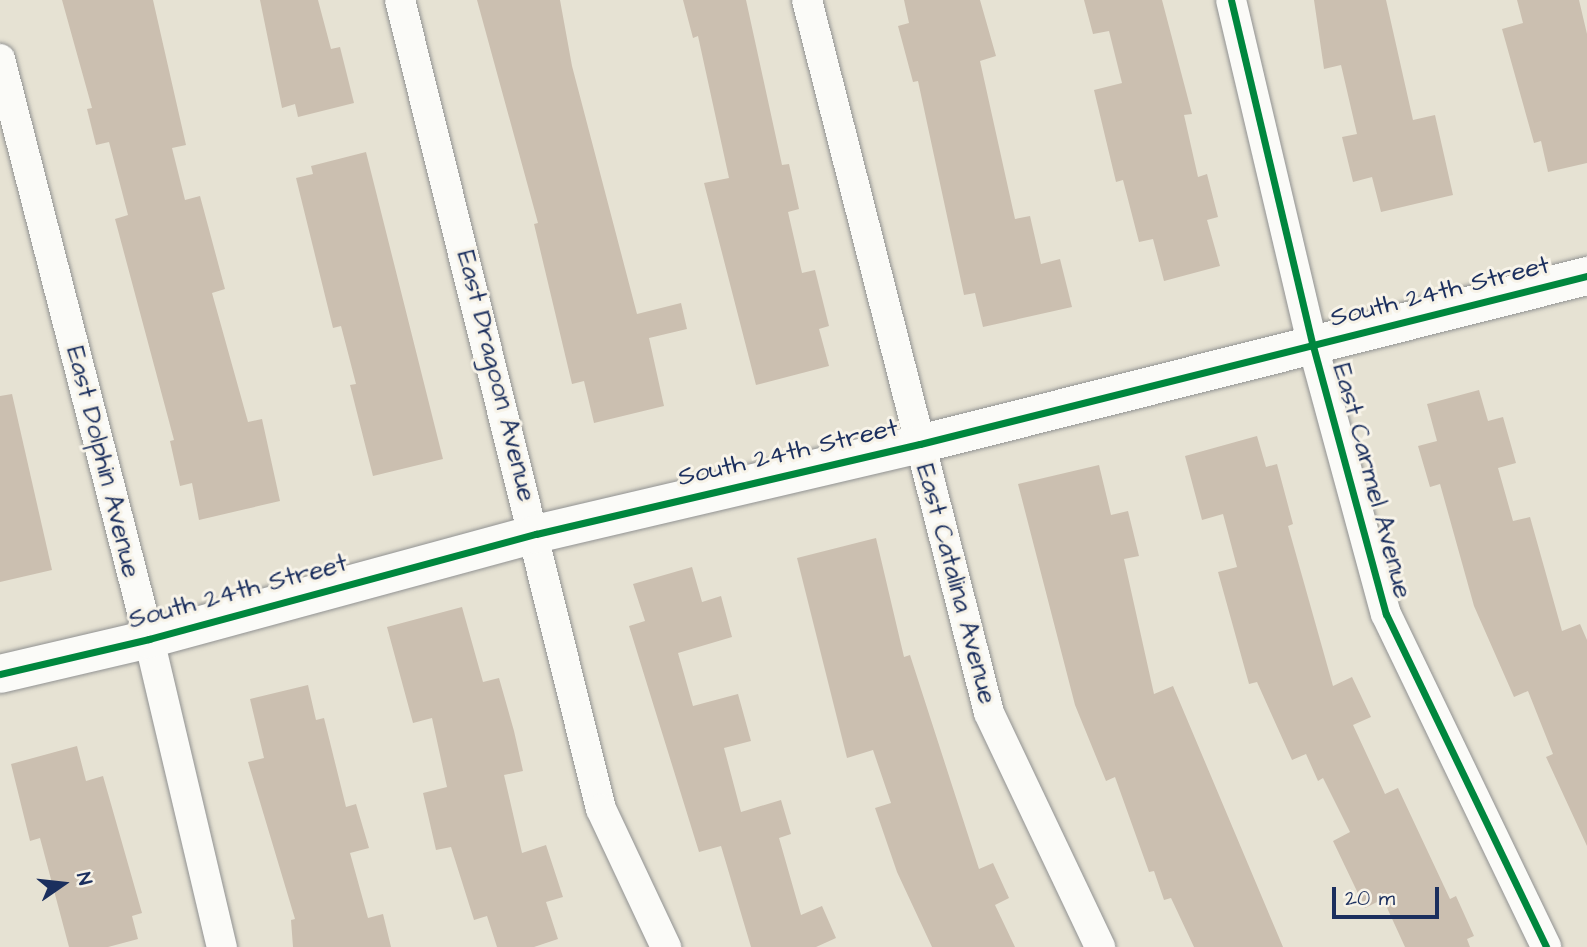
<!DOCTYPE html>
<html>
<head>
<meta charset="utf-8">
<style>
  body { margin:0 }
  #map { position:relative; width:1587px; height:947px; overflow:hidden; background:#e6e2d3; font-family:"Architects Daughter",sans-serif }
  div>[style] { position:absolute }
  .building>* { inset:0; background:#cbbfb0 }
  .roads { filter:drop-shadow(0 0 2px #919292) drop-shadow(0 0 2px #919292) }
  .minor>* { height:30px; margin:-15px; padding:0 15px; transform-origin:15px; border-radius:15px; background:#fbfbf8 }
  .tertiary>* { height:38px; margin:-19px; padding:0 19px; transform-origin:19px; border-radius:19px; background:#fbfbf8 }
  .cycleway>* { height:7px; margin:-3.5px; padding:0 3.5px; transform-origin:3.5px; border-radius:3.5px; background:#00873e }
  span { translate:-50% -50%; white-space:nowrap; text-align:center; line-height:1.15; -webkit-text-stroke:6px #f7f3e8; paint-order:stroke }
  .street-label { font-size:26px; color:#1b2f5e }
  .north { position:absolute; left:28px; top:849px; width:70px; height:70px; -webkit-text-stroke:5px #f7f3e8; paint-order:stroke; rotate:76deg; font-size:19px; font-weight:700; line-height:28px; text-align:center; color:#1b2f5e }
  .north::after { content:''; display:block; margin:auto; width:24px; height:32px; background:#1b2f5e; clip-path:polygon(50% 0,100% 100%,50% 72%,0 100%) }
  .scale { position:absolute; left:1332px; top:887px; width:107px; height:32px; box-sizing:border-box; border:4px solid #1b2f5e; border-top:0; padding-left:9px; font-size:21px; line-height:24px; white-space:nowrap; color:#1b2f5e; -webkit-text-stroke:5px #f7f3e8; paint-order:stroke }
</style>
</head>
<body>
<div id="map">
  <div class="building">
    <div style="clip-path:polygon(62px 0,153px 0,186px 145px,172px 148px,185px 200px,200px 196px,225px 289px,212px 293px,248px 422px,262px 419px,280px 501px,199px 520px,192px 483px,180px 486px,170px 441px,174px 440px,115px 219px,128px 215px,109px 142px,96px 145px,87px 109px,92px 108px)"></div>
    <div style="clip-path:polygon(260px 0,318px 0,331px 49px,340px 47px,354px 103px,298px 117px,295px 104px,282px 108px)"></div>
    <div style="clip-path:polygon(477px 0,560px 0,572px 66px,637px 314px,681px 303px,687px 329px,649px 338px,664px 406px,594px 423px,584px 381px,572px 384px,534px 224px,538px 223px)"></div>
    <div style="clip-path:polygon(683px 0,746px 0,782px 165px,789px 164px,799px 209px,788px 212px,802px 273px,815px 270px,829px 326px,819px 329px,829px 366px,756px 385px,704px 183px,729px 178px,698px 36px,693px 38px)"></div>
    <div style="clip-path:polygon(904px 0,980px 0,996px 56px,980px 61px,1015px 219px,1030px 216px,1041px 264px,1060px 259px,1072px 307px,983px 327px,975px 293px,964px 295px,918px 81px,913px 82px,898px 26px,909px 23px)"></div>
    <div style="clip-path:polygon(1084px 0,1162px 0,1192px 114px,1184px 115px,1198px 177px,1207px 174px,1218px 217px,1207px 220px,1220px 266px,1164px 281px,1153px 239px,1139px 242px,1123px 180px,1116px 182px,1094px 90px,1122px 83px,1109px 31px,1093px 34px)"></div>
    <div style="clip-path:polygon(1314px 0,1386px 0,1413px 120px,1435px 115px,1453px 195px,1381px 212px,1372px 177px,1353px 182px,1342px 137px,1357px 134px,1341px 65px,1324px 69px)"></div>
    <div style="clip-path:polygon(1517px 0,1579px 0,1587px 34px,1587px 163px,1548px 172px,1541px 141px,1534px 143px,1502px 29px,1523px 23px)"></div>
    <div style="clip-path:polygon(366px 152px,443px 459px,373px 476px,350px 385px,356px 384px,341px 326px,333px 328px,296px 178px,313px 174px,311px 166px)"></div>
    <div style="clip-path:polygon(1479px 390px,1488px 421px,1503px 417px,1516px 463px,1498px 468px,1513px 521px,1530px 517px,1562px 631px,1580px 624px,1587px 640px,1587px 846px,1546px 757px,1553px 754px,1528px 691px,1514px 697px,1474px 606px,1440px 484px,1430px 487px,1418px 446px,1437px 441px,1427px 404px)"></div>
    <div style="clip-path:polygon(12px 394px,52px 570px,0 582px,0 396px)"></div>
    <div style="clip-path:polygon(1257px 436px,1266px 467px,1277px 464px,1293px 524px,1288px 526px,1333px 686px,1352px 677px,1371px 717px,1353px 725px,1385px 794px,1398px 788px,1450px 899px,1456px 896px,1474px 936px,1467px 939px,1470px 947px,1405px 947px,1383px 899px,1365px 908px,1333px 841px,1350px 832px,1323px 778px,1318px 781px,1306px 754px,1292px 760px,1257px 682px,1249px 684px,1218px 572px,1237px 567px,1223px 514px,1202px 520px,1185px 456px)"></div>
    <div style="clip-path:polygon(1099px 465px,1111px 515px,1128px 511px,1139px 556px,1124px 559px,1154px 694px,1173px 686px,1283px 947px,1194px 947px,1171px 898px,1164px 900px,1154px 871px,1149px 872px,1115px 777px,1106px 781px,1075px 705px,1018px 484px)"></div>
    <div style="clip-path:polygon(876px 538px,904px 657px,910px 655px,979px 869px,993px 863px,1009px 898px,995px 905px,1015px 947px,932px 947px,897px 872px,875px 808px,891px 803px,873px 750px,847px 758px,797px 558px)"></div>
    <div style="clip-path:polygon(692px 567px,702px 602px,721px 596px,732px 637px,678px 653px,693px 706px,738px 694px,751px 741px,724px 748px,741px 812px,781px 800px,791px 834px,779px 838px,801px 915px,822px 906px,836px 938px,816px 947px,751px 947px,721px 846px,699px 852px,629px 626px,645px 621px,633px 584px)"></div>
    <div style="clip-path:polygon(462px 607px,483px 682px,499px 678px,514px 731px,523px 771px,504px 775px,522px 853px,546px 845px,563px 897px,546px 902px,558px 939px,534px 947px,497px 947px,487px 916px,474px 920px,451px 847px,436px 850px,423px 793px,447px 787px,432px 718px,413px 723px,387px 627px)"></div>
    <div style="clip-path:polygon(308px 685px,316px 720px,324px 718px,346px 807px,356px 804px,369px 848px,350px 853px,368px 918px,383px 914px,391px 947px,293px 947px,291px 920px,295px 919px,248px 762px,264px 758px,250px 699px)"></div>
    <div style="clip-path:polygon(77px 746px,86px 781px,103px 776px,142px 913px,132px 916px,138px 939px,108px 947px,69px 947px,40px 838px,30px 841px,11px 764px)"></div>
  </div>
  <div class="roads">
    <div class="minor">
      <div style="left:400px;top:0;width:834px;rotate:76.05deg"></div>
      <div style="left:601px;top:809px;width:153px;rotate:64.8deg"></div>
      <div style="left:807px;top:0;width:736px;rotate:75.68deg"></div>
      <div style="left:989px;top:713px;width:259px;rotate:64.6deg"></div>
      <div style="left:1231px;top:0;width:356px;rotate:76.7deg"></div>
      <div style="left:1313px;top:346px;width:278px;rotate:74.8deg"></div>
      <div style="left:1386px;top:614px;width:369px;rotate:64.3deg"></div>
      <div style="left:0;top:59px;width:599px;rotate:75.59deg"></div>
      <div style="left:149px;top:639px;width:317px;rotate:76.7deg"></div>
    </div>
    <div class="tertiary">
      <div style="left:0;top:674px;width:153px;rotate:-13.2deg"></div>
      <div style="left:149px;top:639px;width:401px;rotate:-15.2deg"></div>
      <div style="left:536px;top:534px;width:394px;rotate:-13.2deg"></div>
      <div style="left:920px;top:444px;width:688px;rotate:-14.14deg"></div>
    </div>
  </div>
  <div class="cycleway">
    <div style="left:1231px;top:0;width:356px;rotate:76.7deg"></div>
    <div style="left:1313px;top:346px;width:278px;rotate:74.8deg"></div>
    <div style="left:1386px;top:614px;width:369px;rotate:64.3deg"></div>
    <div style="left:0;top:674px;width:153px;rotate:-13.2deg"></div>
    <div style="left:149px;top:639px;width:401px;rotate:-15.2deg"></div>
    <div style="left:536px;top:534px;width:394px;rotate:-13.2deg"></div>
    <div style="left:920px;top:444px;width:688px;rotate:-14.14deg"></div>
  </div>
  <div class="street-label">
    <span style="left:1440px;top:292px;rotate:-14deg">South 24th Street</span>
    <span style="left:496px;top:376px;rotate:76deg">East Dragoon Avenue</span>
    <span style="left:788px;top:453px;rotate:-13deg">South 24th Street</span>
    <span style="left:103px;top:462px;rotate:76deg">East Dolphin Avenue</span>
    <span style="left:1372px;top:481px;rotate:75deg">East Carmel Avenue</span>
    <span style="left:956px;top:584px;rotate:75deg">East Catalina Avenue</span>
    <span style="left:238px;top:592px;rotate:-15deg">South 24th Street</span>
  </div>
  <div class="north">N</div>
  <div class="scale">20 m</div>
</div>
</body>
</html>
